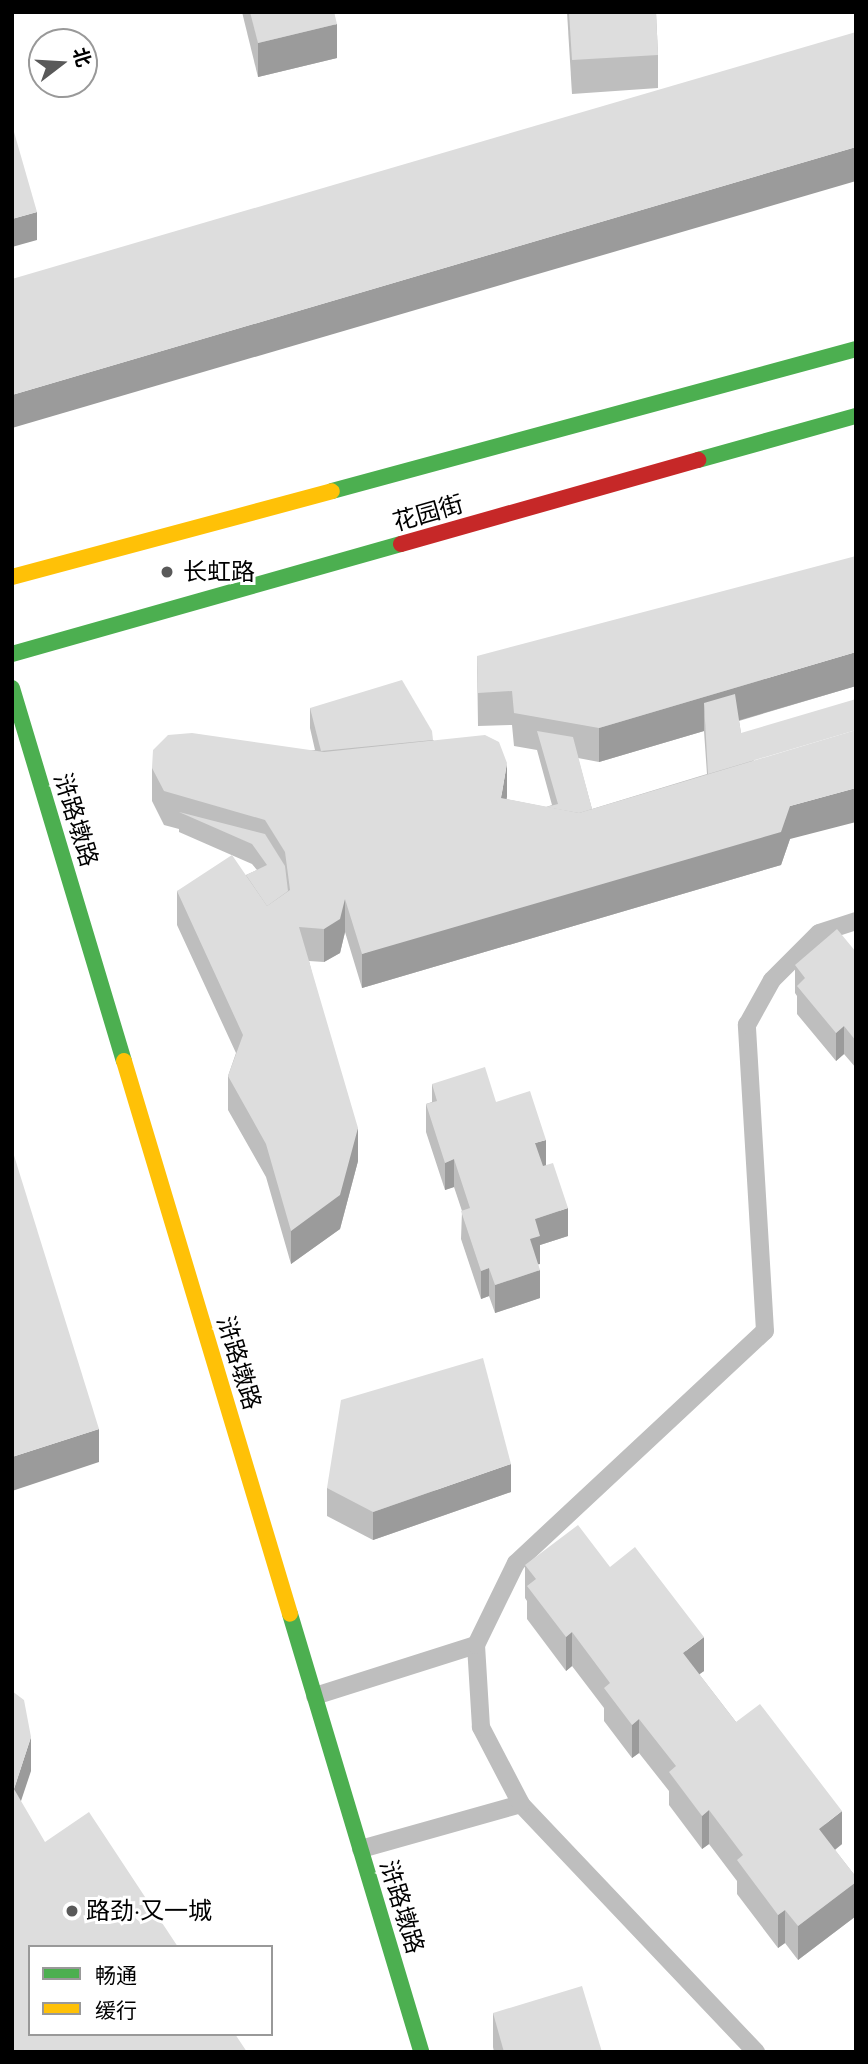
<!DOCTYPE html>
<html>
<head>
<meta charset="utf-8">
<style>
  body { margin:0 }
  #map { position:relative; width:868px; height:2064px; overflow:hidden; background:#fff; font-family:Montserrat,"Noto Sans SC",sans-serif }
  div>[style] { position:absolute }
  .lane>* { height:18px; margin:-9px; padding:0 9px; transform-origin:9px; border-radius:9px; background:#bebebe }
  .fast>* { height:16px; margin:-8px; padding:0 8px; transform-origin:8px; border-radius:8px; background:#4caf50 }
  .slow>* { height:16px; margin:-8px; padding:0 8px; transform-origin:8px; border-radius:8px; background:#ffc107 }
  .jam>* { height:16px; margin:-8px; padding:0 8px; transform-origin:8px; border-radius:8px; background:#c62828 }
  .wall>* { inset:0; background:#bebebe }
  .shaded-wall>* { inset:0; background:#9b9b9b }
  .building>* { inset:0; background:#ddd }
  .dots>* { width:19px; height:19px; translate:-50% -50%; box-sizing:border-box; border:4px solid #fff; border-radius:50% }
  span { translate:-50% -50%; white-space:nowrap; text-align:center; line-height:1.15; -webkit-text-stroke:6px #fff; paint-order:stroke }
  .street-label { font-size:24px; color:#000 }
  .poi-label { font-size:24px; color:#000 }
  .left { translate:0 -50%; text-align:left }
  .frame { position:absolute; inset:0; border:14px solid #000; pointer-events:none }
  .legend { position:absolute; left:28px; top:1945px; width:245px; height:91px; box-sizing:border-box; background:#fff; border:2px solid #999; margin:0; padding:9px 12px; list-style:none; font-size:21px; color:#000 }
  .legend li { display:flex; align-items:center; gap:14px; height:35px }
  .legend b { width:35px; border:2px solid #999 }
  .north { position:absolute; left:28px; top:28px; width:70px; height:70px; box-sizing:border-box; background:#fff; border:2px solid #999; border-radius:50%; rotate:73deg; font-size:19px; font-weight:700; line-height:28px; text-align:center; color:#000 }
  .north::after { content:''; display:block; margin:auto; width:24px; height:32px; background:#595959; clip-path:polygon(50% 0,100% 100%,50% 72%,0 100%) }
</style>
</head>
<body>
<div id="map">
  <div class="lane">
    <div style="left:315px;top:1696px;width:169px;rotate:-17.6deg"></div>
    <div style="left:361px;top:1849px;width:166px;rotate:-15.7deg"></div>
    <div style="left:756px;top:2052px;width:342px;rotate:-133.5deg"></div>
    <div style="left:521px;top:1804px;width:87px;rotate:-117.5deg"></div>
    <div style="left:481px;top:1727px;width:82px;rotate:-93.5deg"></div>
    <div style="left:476px;top:1645px;width:91px;rotate:-64deg"></div>
    <div style="left:516px;top:1563px;width:340px;rotate:-43deg"></div>
    <div style="left:765px;top:1331px;width:307px;rotate:-93.4deg"></div>
    <div style="left:747px;top:1025px;width:51px;rotate:-60.9deg"></div>
    <div style="left:772px;top:980px;width:66px;rotate:-45deg"></div>
    <div style="left:819px;top:933px;width:39px;rotate:-18deg"></div>
  </div>
  <div class="fast">
    <div style="left:698px;top:460px;width:164px;rotate:-15.6deg"></div>
    <div style="left:332px;top:491px;width:543px;rotate:-15.16deg"></div>
    <div style="left:12px;top:654px;width:404px;rotate:-15.8deg"></div>
    <div style="left:12px;top:688px;width:389px;rotate:73.3deg"></div>
    <div style="left:290px;top:1614px;width:457px;rotate:73.3deg"></div>
  </div>
  <div class="slow">
    <div style="left:12px;top:577px;width:331px;rotate:-15deg"></div>
    <div style="left:124px;top:1061px;width:577px;rotate:73.29deg"></div>
  </div>
  <div class="jam">
    <div style="left:401px;top:544px;width:309px;rotate:-15.8deg"></div>
  </div>
  <div class="wall">
    <div style="clip-path:polygon(242px 12px,334px 12px,337px 58px,258px 77px)"></div>
    <div style="clip-path:polygon(567px 12px,656px 12px,658px 55px,658px 88px,572px 94px)"></div>
    <div style="clip-path:polygon(evenodd,477px 656px,856px 686px,739px 721px,741px 733px,790px 839px,781px 865px,362px 988px,345px 932px,340px 953px,324px 962px,309px 961px,358px 1161px,340px 1229px,291px 1264px,266px 1177px,228px 1110px,228px 1076px,236px 1053px,177px 925px,177px 891px,246px 875px,257px 870px,252px 864px,179px 832px,179px 829px,164px 825px,152px 801px,152px 768px,315px 750px,310px 728px,310px 708px,433px 740px,506px 799px,546px 807px,552px 805px,537px 750px,514px 746px,512px 725px,478px 726px,477px 656px,704px 731px,707px 774px,592px 809px,578px 758px,599px 762px,704px 731px)"></div>
    <div style="clip-path:polygon(856px 952px,856px 1068px,844px 1054px,836px 1061px,797px 1014px,797px 996px,795px 993px,795px 965px)"></div>
    <div style="clip-path:polygon(432px 1084px,496px 1102px,546px 1165px,568px 1236px,540px 1245px,540px 1264px,538px 1264px,540px 1298px,495px 1313px,489px 1296px,481px 1299px,461px 1239px,462px 1211px,454px 1187px,445px 1190px,426px 1132px,426px 1104px,432px 1102px)"></div>
    <div style="clip-path:polygon(327px 1488px,511px 1492px,373px 1540px,327px 1516px)"></div>
    <div style="clip-path:polygon(525px 1565px,610px 1567px,704px 1671px,699px 1674px,736px 1722px,842px 1844px,835px 1850px,856px 1877px,856px 1916px,798px 1960px,785px 1943px,778px 1948px,737px 1894px,737px 1881px,709px 1844px,702px 1849px,669px 1805px,669px 1791px,639px 1753px,632px 1758px,604px 1721px,604px 1708px,572px 1666px,566px 1671px,527px 1619px,527px 1601px,525px 1598px)"></div>
    <div style="clip-path:polygon(493px 2013px,602px 2052px,494px 2052px,493px 2047px)"></div>
  </div>
  <div class="shaded-wall">
    <div style="clip-path:polygon(337px 24px,337px 58px,258px 77px,258px 43px)"></div>
    <div style="clip-path:polygon(856px 147px,856px 181px,12px 428px,12px 395px)"></div>
    <div style="clip-path:polygon(37px 212px,37px 240px,12px 247px,12px 219px)"></div>
    <div style="clip-path:polygon(856px 652px,856px 686px,706px 730px,704px 703px,704px 731px,599px 762px,599px 728px)"></div>
    <div style="clip-path:polygon(507px 763px,507px 797px,501px 832px,501px 798px)"></div>
    <div style="clip-path:polygon(856px 788px,856px 822px,790px 839px,781px 865px,362px 988px,362px 954px,790px 806px)"></div>
    <div style="clip-path:polygon(345px 899px,345px 932px,340px 953px,324px 962px,324px 929px)"></div>
    <div style="clip-path:polygon(844px 1026px,844px 1054px,836px 1061px,836px 1033px)"></div>
    <div style="clip-path:polygon(358px 1128px,358px 1161px,340px 1229px,291px 1264px,291px 1231px)"></div>
    <div style="clip-path:polygon(546px 1140px,546px 1168px,535px 1171px,535px 1143px)"></div>
    <div style="clip-path:polygon(454px 1159px,454px 1187px,445px 1190px,445px 1163px)"></div>
    <div style="clip-path:polygon(568px 1208px,568px 1236px,540px 1245px,540px 1264px,530px 1266px,530px 1239px,535px 1219px)"></div>
    <div style="clip-path:polygon(489px 1268px,489px 1296px,481px 1299px,481px 1271px)"></div>
    <div style="clip-path:polygon(540px 1270px,540px 1298px,495px 1313px,495px 1285px)"></div>
    <div style="clip-path:polygon(99px 1429px,99px 1462px,12px 1491px,12px 1457px)"></div>
    <div style="clip-path:polygon(511px 1464px,511px 1492px,373px 1540px,373px 1512px)"></div>
    <div style="clip-path:polygon(572px 1632px,572px 1666px,566px 1671px,566px 1637px)"></div>
    <div style="clip-path:polygon(704px 1637px,704px 1671px,683px 1686px,683px 1653px)"></div>
    <div style="clip-path:polygon(639px 1719px,639px 1753px,632px 1758px,632px 1725px)"></div>
    <div style="clip-path:polygon(31px 1737px,31px 1771px,14px 1822px,14px 1789px)"></div>
    <div style="clip-path:polygon(709px 1810px,709px 1844px,702px 1849px,702px 1816px)"></div>
    <div style="clip-path:polygon(842px 1811px,842px 1844px,819px 1862px,819px 1829px)"></div>
    <div style="clip-path:polygon(856px 1882px,856px 1916px,798px 1960px,798px 1926px)"></div>
    <div style="clip-path:polygon(785px 1910px,785px 1943px,778px 1948px,778px 1915px)"></div>
  </div>
  <div class="building">
    <div style="clip-path:polygon(250px 12px,334px 12px,337px 24px,258px 43px)"></div>
    <div style="clip-path:polygon(569px 12px,656px 12px,658px 55px,572px 60px)"></div>
    <div style="clip-path:polygon(856px 32px,856px 147px,12px 395px,12px 279px)"></div>
    <div style="clip-path:polygon(12px 125px,37px 212px,12px 219px)"></div>
    <div style="clip-path:polygon(856px 556px,856px 652px,599px 728px,514px 713px,512px 691px,478px 693px,477px 656px)"></div>
    <div style="clip-path:polygon(402px 680px,432px 731px,433px 740px,321px 751px,310px 708px)"></div>
    <div style="clip-path:polygon(735px 694px,741px 733px,856px 699px,856px 730px,708px 774px,704px 703px)"></div>
    <div style="clip-path:polygon(856px 730px,856px 788px,790px 806px,781px 832px,362px 954px,345px 899px,340px 919px,324px 929px,299px 927px,358px 1128px,340px 1195px,291px 1231px,266px 1144px,228px 1076px,243px 1035px,177px 891px,232px 855px,267px 906px,290px 890px,285px 852px,265px 820px,164px 791px,152px 768px,153px 750px,168px 735px,192px 733px,324px 752px,485px 735px,499px 742px,507px 763px,501px 798px,579px 813px)"></div>
    <div style="clip-path:polygon(537px 731px,573px 737px,592px 809px,579px 813px,546px 807px,558px 804px)"></div>
    <div style="clip-path:polygon(179px 812px,265px 834px,285px 866px,288px 891px,267px 906px,246px 875px,267px 865px,252px 844px)"></div>
    <div style="clip-path:polygon(837px 929px,856px 952px,856px 1041px,844px 1026px,836px 1033px,797px 986px,805px 978px,795px 965px)"></div>
    <div style="clip-path:polygon(485px 1067px,496px 1102px,530px 1091px,546px 1140px,535px 1143px,543px 1166px,553px 1163px,568px 1208px,535px 1219px,540px 1236px,530px 1239px,540px 1270px,495px 1285px,489px 1268px,481px 1271px,461px 1211px,470px 1208px,454px 1159px,445px 1163px,426px 1104px,437px 1101px,432px 1084px)"></div>
    <div style="clip-path:polygon(12px 1149px,99px 1429px,12px 1457px)"></div>
    <div style="clip-path:polygon(483px 1358px,511px 1464px,373px 1512px,327px 1488px,341px 1400px)"></div>
    <div style="clip-path:polygon(578px 1525px,610px 1567px,635px 1547px,704px 1637px,683px 1653px,736px 1722px,760px 1704px,842px 1811px,819px 1829px,856px 1877px,856px 1882px,798px 1926px,785px 1910px,778px 1915px,737px 1860px,743px 1855px,709px 1810px,702px 1816px,669px 1772px,676px 1766px,639px 1719px,632px 1725px,604px 1688px,610px 1683px,572px 1632px,566px 1637px,527px 1586px,536px 1579px,525px 1565px)"></div>
    <div style="clip-path:polygon(12px 1691px,24px 1700px,31px 1737px,14px 1789px,45px 1842px,89px 1812px,178px 1947px,30px 1947px,30px 2034px,235px 2034px,247px 2052px,12px 2052px)"></div>
    <div style="clip-path:polygon(582px 1986px,602px 2052px,504px 2052px,493px 2013px)"></div>
  </div>
  <div class="dots">
    <div style="left:167px;top:572px;background:#595959"></div>
    <div style="left:72px;top:1911px;background:#595959"></div>
  </div>
  <div class="street-label">
    <span style="left:428px;top:513px;rotate:-16deg">花园街</span>
    <span style="left:76px;top:820px;rotate:73deg">浒路墩路</span>
    <span style="left:239px;top:1363px;rotate:73deg">浒路墩路</span>
    <span style="left:402px;top:1907px;rotate:73deg">浒路墩路</span>
  </div>
  <div class="poi-label">
    <span class="left" style="left:183px;top:572px">长虹路</span>
    <span class="left" style="left:86px;top:1911px">路劲·又一城</span>
  </div>
  <div class="frame"></div>
  <ul class="legend">
  <li><b style="height:9px;background:#4caf50"></b>畅通</li>
  <li><b style="height:9px;background:#ffc107"></b>缓行</li>
  </ul>
  <div class="north">北</div>
</div>
</body>
</html>
